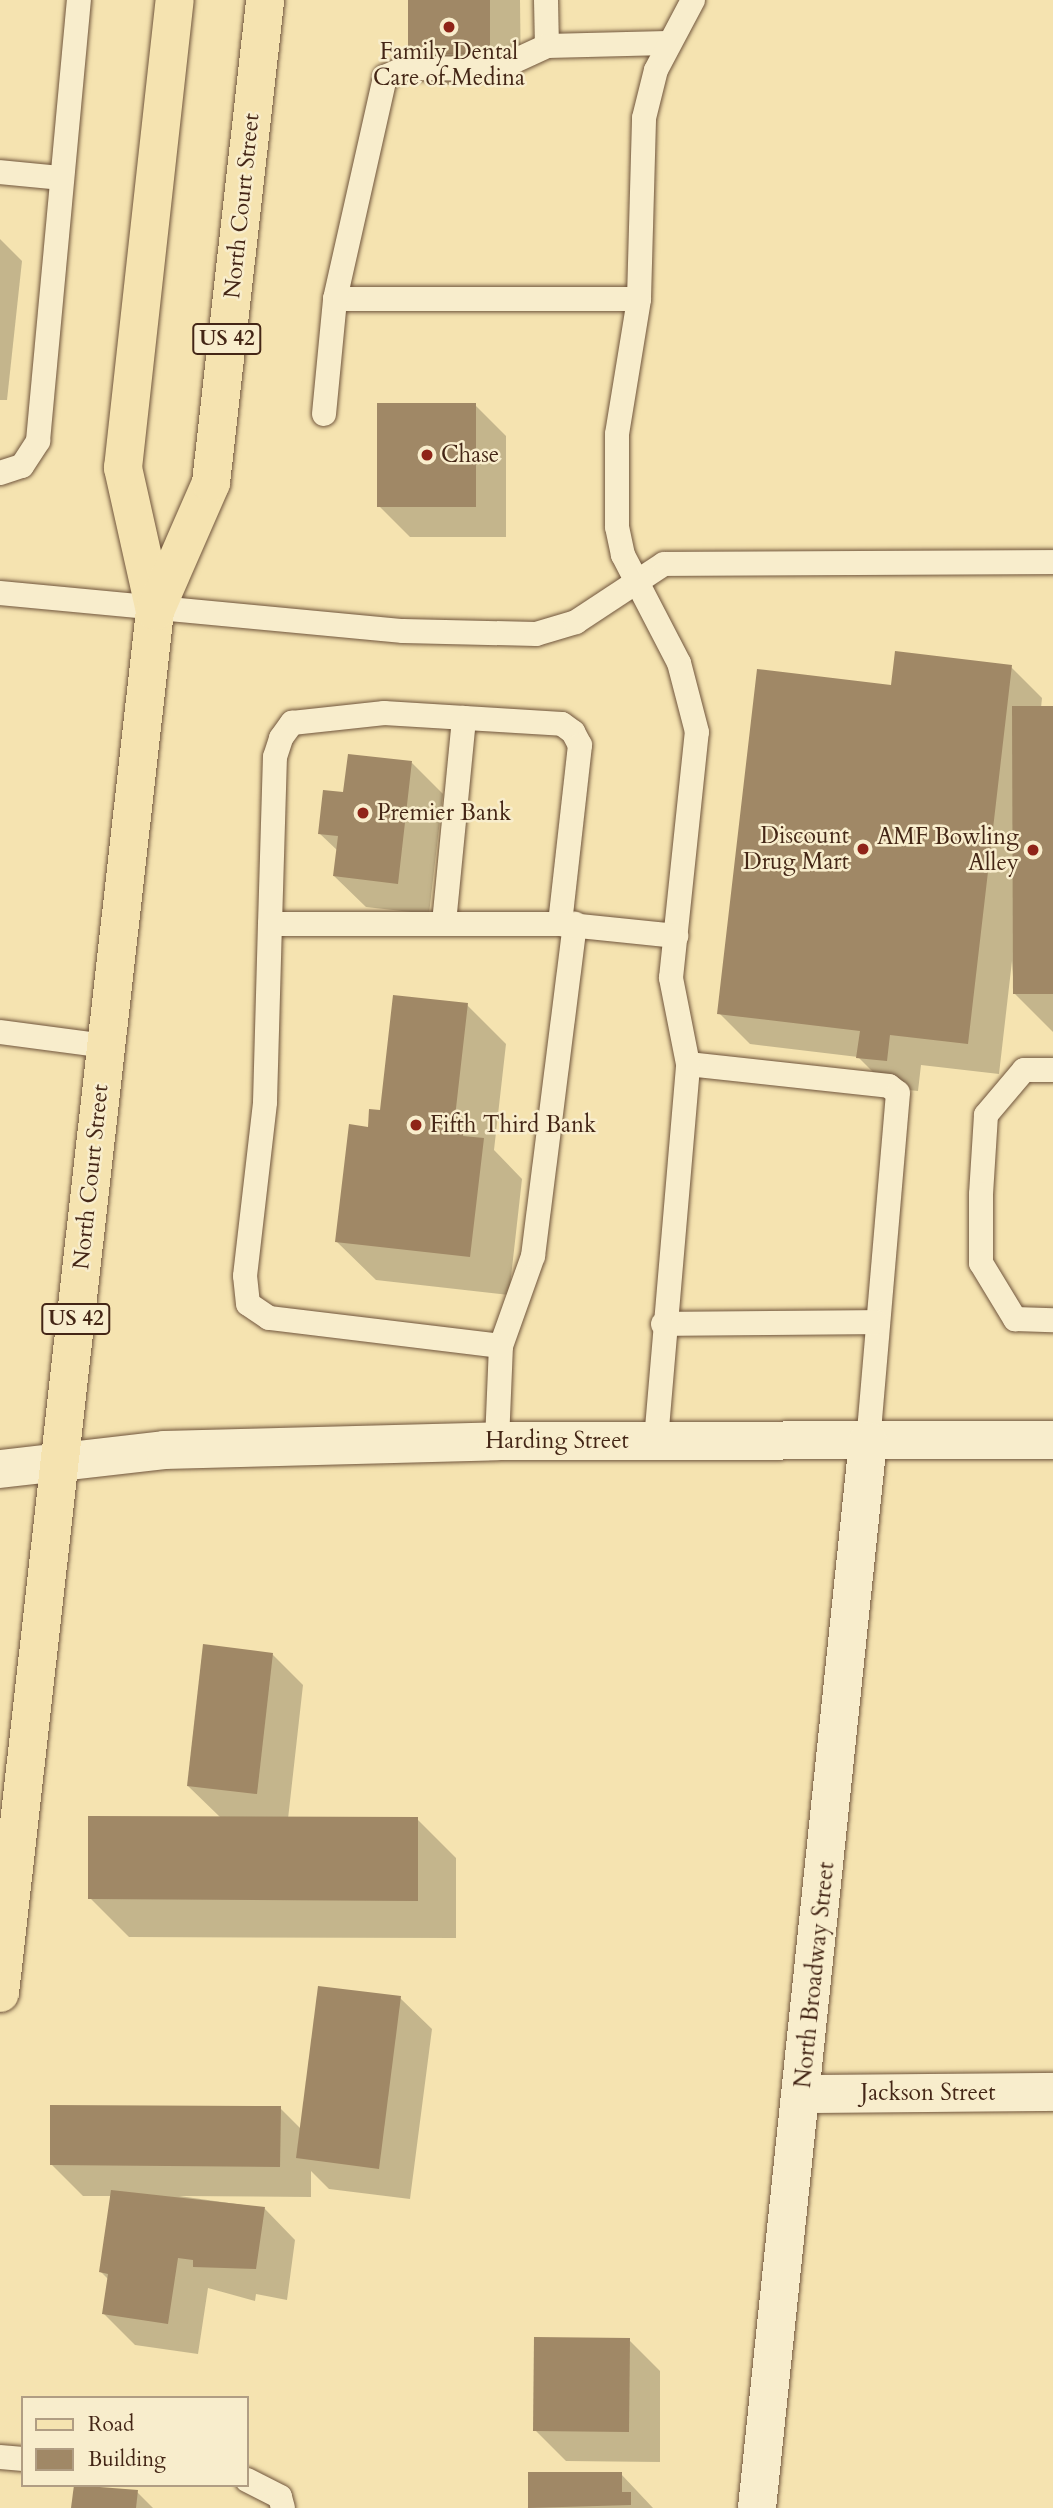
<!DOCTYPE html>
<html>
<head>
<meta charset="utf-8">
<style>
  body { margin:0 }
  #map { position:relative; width:1053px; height:2508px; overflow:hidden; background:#f5e3b0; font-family:Cardo,serif }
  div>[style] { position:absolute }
  .shadow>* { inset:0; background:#0003 }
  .building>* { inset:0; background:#a08866 }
  .roads { filter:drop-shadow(0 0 2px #70553c) drop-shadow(0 0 2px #70553c) }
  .service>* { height:24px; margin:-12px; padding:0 12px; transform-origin:12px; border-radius:12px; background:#f8edcc }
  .minor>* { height:38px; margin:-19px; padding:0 19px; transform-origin:19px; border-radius:19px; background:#f8edcc }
  .primary>* { height:38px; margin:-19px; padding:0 19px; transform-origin:19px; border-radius:19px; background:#f5e3b0 }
  .dots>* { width:19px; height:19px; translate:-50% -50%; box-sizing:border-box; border:4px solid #f8edcc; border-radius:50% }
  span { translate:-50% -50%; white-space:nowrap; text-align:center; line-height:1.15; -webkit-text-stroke:5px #f8edcc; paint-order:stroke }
  .shield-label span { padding:2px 5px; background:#f8edcc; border:2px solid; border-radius:5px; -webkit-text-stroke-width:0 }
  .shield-label { font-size:21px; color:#442616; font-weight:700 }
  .poi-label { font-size:23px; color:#442616 }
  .left { translate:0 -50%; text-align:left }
  .right { translate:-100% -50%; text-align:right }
  .street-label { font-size:23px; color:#442616 }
  .legend { position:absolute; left:21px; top:2396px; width:228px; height:91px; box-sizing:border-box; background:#f8edcc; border:2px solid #b09d83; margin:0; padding:9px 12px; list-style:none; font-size:21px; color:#442616 }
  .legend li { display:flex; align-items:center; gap:14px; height:35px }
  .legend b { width:35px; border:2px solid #b09d83 }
</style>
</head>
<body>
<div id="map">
  <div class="shadow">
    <div style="clip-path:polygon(410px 0,520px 0,521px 84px,441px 85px,410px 54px)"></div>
    <div style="clip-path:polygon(0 239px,22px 261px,7px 400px,0 400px)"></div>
    <div style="clip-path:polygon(475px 405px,506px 436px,506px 537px,410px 537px,379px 506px)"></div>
    <div style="clip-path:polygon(1011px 667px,1042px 698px,1041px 708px,1053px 707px,1053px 1032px,1014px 993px,1012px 961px,999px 1074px,921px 1065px,918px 1091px,889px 1088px,858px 1057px,750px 1044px,719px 1013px,892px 686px)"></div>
    <div style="clip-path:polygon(412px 763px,443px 794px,429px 914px,366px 907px,334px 876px,338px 851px,319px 833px,345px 794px)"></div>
    <div style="clip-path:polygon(467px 1005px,506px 1044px,494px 1150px,522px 1179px,509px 1295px,376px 1280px,337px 1242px,369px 1128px)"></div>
    <div style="clip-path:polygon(272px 1654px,303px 1685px,288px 1819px,417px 1819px,456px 1858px,456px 1938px,129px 1937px,90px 1898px,221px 1818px,188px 1786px)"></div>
    <div style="clip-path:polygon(400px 1998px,432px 2029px,410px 2199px,329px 2189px,311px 2171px,311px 2197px,179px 2196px,264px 2208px,295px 2240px,287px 2300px,256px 2294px,255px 2301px,208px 2288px,198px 2354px,135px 2345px,104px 2314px,109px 2280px,101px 2272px,112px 2196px,83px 2196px,52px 2165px,280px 2108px,301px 2129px)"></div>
    <div style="clip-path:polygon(629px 2340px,660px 2371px,660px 2462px,566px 2461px,535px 2430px)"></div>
    <div style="clip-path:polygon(530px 2473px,621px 2474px,653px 2508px,529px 2508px)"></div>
    <div style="clip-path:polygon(75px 2485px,137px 2492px,153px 2508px,73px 2508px)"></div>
  </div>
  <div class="building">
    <div style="clip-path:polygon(408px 0,490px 0,490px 54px,408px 54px)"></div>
    <div style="clip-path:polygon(377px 403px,476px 403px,476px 507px,377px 507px)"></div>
    <div style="clip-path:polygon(895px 651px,1012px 665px,968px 1044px,890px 1035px,887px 1061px,856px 1058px,860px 1031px,717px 1014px,757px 669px,891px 685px)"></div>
    <div style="clip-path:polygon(1012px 706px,1053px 706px,1053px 994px,1013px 994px)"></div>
    <div style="clip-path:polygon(348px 754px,412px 761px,398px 884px,333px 876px,338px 836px,318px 834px,323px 790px,343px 792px)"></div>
    <div style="clip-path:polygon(393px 995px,468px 1003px,455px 1117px,465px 1118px,463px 1136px,484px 1138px,470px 1257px,335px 1242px,349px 1124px,368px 1127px,369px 1109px,380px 1110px)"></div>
    <div style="clip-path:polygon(203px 1644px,273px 1653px,257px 1794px,187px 1786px)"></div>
    <div style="clip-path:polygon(88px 1816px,418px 1817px,418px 1901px,88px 1899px)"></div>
    <div style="clip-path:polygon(318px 1986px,401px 1996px,379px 2169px,296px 2158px)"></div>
    <div style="clip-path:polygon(50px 2105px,281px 2106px,280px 2167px,50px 2165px)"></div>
    <div style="clip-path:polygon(111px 2190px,265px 2207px,256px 2269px,193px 2267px,193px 2260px,178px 2258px,168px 2324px,102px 2314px,108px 2274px,99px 2272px)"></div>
    <div style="clip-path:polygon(534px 2337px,630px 2338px,629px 2432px,533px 2431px)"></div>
    <div style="clip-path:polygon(528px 2472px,622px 2472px,622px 2492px,631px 2492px,631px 2505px,528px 2508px)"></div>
    <div style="clip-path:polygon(74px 2485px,138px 2490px,136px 2508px,71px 2508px)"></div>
  </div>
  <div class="roads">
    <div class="service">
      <div style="left:546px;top:0;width:46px;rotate:88.8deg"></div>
      <div style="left:0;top:172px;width:61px;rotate:5.6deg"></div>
      <div style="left:335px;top:299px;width:304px"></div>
      <div style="left:324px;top:414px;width:116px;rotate:-84.5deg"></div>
      <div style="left:335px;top:299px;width:228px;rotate:-77.3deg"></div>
      <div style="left:385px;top:77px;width:22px;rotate:-24deg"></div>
      <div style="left:405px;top:68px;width:92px;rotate:0.6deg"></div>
      <div style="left:497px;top:69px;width:55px;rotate:-24.7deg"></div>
      <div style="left:547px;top:46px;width:120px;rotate:-1.4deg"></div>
      <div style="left:0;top:473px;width:23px;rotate:-18deg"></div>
      <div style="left:22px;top:466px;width:30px;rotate:-57deg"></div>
      <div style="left:38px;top:441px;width:443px;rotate:-84.7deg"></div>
      <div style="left:0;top:593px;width:405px;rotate:5.4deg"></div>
      <div style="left:403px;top:631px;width:133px;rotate:1.3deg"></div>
      <div style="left:536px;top:634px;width:42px;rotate:-16.7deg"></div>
      <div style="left:576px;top:622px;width:105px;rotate:-33.4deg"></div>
      <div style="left:664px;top:564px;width:389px;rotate:-0.3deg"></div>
      <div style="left:444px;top:923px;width:206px;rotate:-84.4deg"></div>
      <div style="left:270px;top:924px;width:167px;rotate:-88.3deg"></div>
      <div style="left:275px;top:757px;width:20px;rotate:-72deg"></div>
      <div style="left:281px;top:738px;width:19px;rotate:-54deg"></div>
      <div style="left:292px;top:723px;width:93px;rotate:-6.2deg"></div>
      <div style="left:384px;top:713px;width:178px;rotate:3.5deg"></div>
      <div style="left:562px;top:724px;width:14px;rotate:36deg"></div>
      <div style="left:573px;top:732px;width:15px;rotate:62deg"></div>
      <div style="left:580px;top:745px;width:180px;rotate:96.4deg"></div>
      <div style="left:0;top:1032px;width:107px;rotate:7.5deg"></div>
      <div style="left:688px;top:1064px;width:202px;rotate:6.2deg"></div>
      <div style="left:889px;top:1086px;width:11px;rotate:38deg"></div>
      <div style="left:898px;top:1093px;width:349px;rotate:94.9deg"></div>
      <div style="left:1053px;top:1070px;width:29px;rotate:180deg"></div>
      <div style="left:1024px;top:1070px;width:59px;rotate:130.2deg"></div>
      <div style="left:986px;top:1115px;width:79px;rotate:93.6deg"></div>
      <div style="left:981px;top:1194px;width:69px;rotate:90deg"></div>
      <div style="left:981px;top:1263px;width:66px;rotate:58.7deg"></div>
      <div style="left:1015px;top:1319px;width:38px;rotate:2deg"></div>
      <div style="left:663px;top:1324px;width:213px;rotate:-0.5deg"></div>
      <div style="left:501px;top:1346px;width:96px;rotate:-70.4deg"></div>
      <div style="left:533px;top:1256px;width:335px;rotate:-82.8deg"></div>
      <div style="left:656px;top:1440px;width:377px;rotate:-85.1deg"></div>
      <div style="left:688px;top:1064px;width:88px;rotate:-101.2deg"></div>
      <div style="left:671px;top:978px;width:247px;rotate:-84deg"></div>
      <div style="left:697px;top:732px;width:71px;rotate:-104.6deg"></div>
      <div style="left:679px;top:663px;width:122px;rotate:-117.4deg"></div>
      <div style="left:623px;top:555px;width:29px;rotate:-102deg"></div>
      <div style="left:617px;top:527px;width:93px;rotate:-90deg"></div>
      <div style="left:617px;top:434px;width:137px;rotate:-80.7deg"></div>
      <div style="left:639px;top:299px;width:181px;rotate:-88.4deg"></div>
      <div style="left:644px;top:118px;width:49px;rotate:-76deg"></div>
      <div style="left:656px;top:70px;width:79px;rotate:-62.1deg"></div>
      <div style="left:497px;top:1441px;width:95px;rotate:-87.6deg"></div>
      <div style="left:501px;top:1346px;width:234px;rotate:-173.1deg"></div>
      <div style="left:269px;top:1318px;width:25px;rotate:-146deg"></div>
      <div style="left:248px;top:1304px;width:28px;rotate:-96deg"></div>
      <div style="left:245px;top:1276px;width:175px;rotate:-83.4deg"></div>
      <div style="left:265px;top:1102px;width:178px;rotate:-88.4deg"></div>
      <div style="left:270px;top:924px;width:290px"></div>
      <div style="left:560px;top:924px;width:117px;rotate:5.9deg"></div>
      <div style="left:0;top:2457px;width:23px;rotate:5deg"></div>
      <div style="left:247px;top:2480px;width:37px;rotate:27deg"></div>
      <div style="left:280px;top:2497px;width:11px;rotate:75deg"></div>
    </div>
    <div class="minor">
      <div style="left:0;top:1469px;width:165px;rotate:-6.6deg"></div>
      <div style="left:164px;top:1450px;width:333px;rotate:-1.5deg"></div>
      <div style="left:497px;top:1441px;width:556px;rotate:-0.1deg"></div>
      <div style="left:803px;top:2094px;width:250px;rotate:-0.5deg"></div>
      <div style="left:757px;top:2508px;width:1073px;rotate:-84.06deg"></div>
    </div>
    <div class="primary">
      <div style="left:155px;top:611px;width:147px;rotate:-102.6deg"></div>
      <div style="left:123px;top:468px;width:471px;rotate:-83.7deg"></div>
      <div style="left:0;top:1993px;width:1391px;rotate:-83.6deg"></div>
      <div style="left:155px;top:611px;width:140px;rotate:-66.4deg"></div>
      <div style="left:211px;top:483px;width:486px;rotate:-83.6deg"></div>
    </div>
  </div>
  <div class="dots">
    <div style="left:449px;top:27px;background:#8f2418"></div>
    <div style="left:427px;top:455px;background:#8f2418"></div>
    <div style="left:363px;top:813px;background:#8f2418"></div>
    <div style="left:863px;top:849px;background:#8f2418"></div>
    <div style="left:1033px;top:850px;background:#8f2418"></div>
    <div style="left:416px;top:1125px;background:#8f2418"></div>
  </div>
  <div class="shield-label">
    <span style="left:227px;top:339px">US 42</span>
    <span style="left:76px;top:1319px">US 42</span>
  </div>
  <div class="poi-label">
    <span style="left:449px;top:65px">Family Dental<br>Care of Medina</span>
    <span class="left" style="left:441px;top:455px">Chase</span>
    <span class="left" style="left:377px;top:813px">Premier Bank</span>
    <span class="right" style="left:849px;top:849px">Discount<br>Drug Mart</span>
    <span class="right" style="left:1019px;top:850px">AMF Bowling<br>Alley</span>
    <span class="left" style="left:430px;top:1125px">Fifth Third Bank</span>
  </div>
  <div class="street-label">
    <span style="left:242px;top:206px;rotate:-84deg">North Court Street</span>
    <span style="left:91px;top:1177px;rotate:-84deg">North Court Street</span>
    <span style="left:557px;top:1441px">Harding Street</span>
    <span style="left:815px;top:1975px;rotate:-84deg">North Broadway Street</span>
    <span style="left:928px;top:2093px">Jackson Street</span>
  </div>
  <ul class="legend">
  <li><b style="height:9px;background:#f5e3b0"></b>Road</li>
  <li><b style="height:19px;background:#a08866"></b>Building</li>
  </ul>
</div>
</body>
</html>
